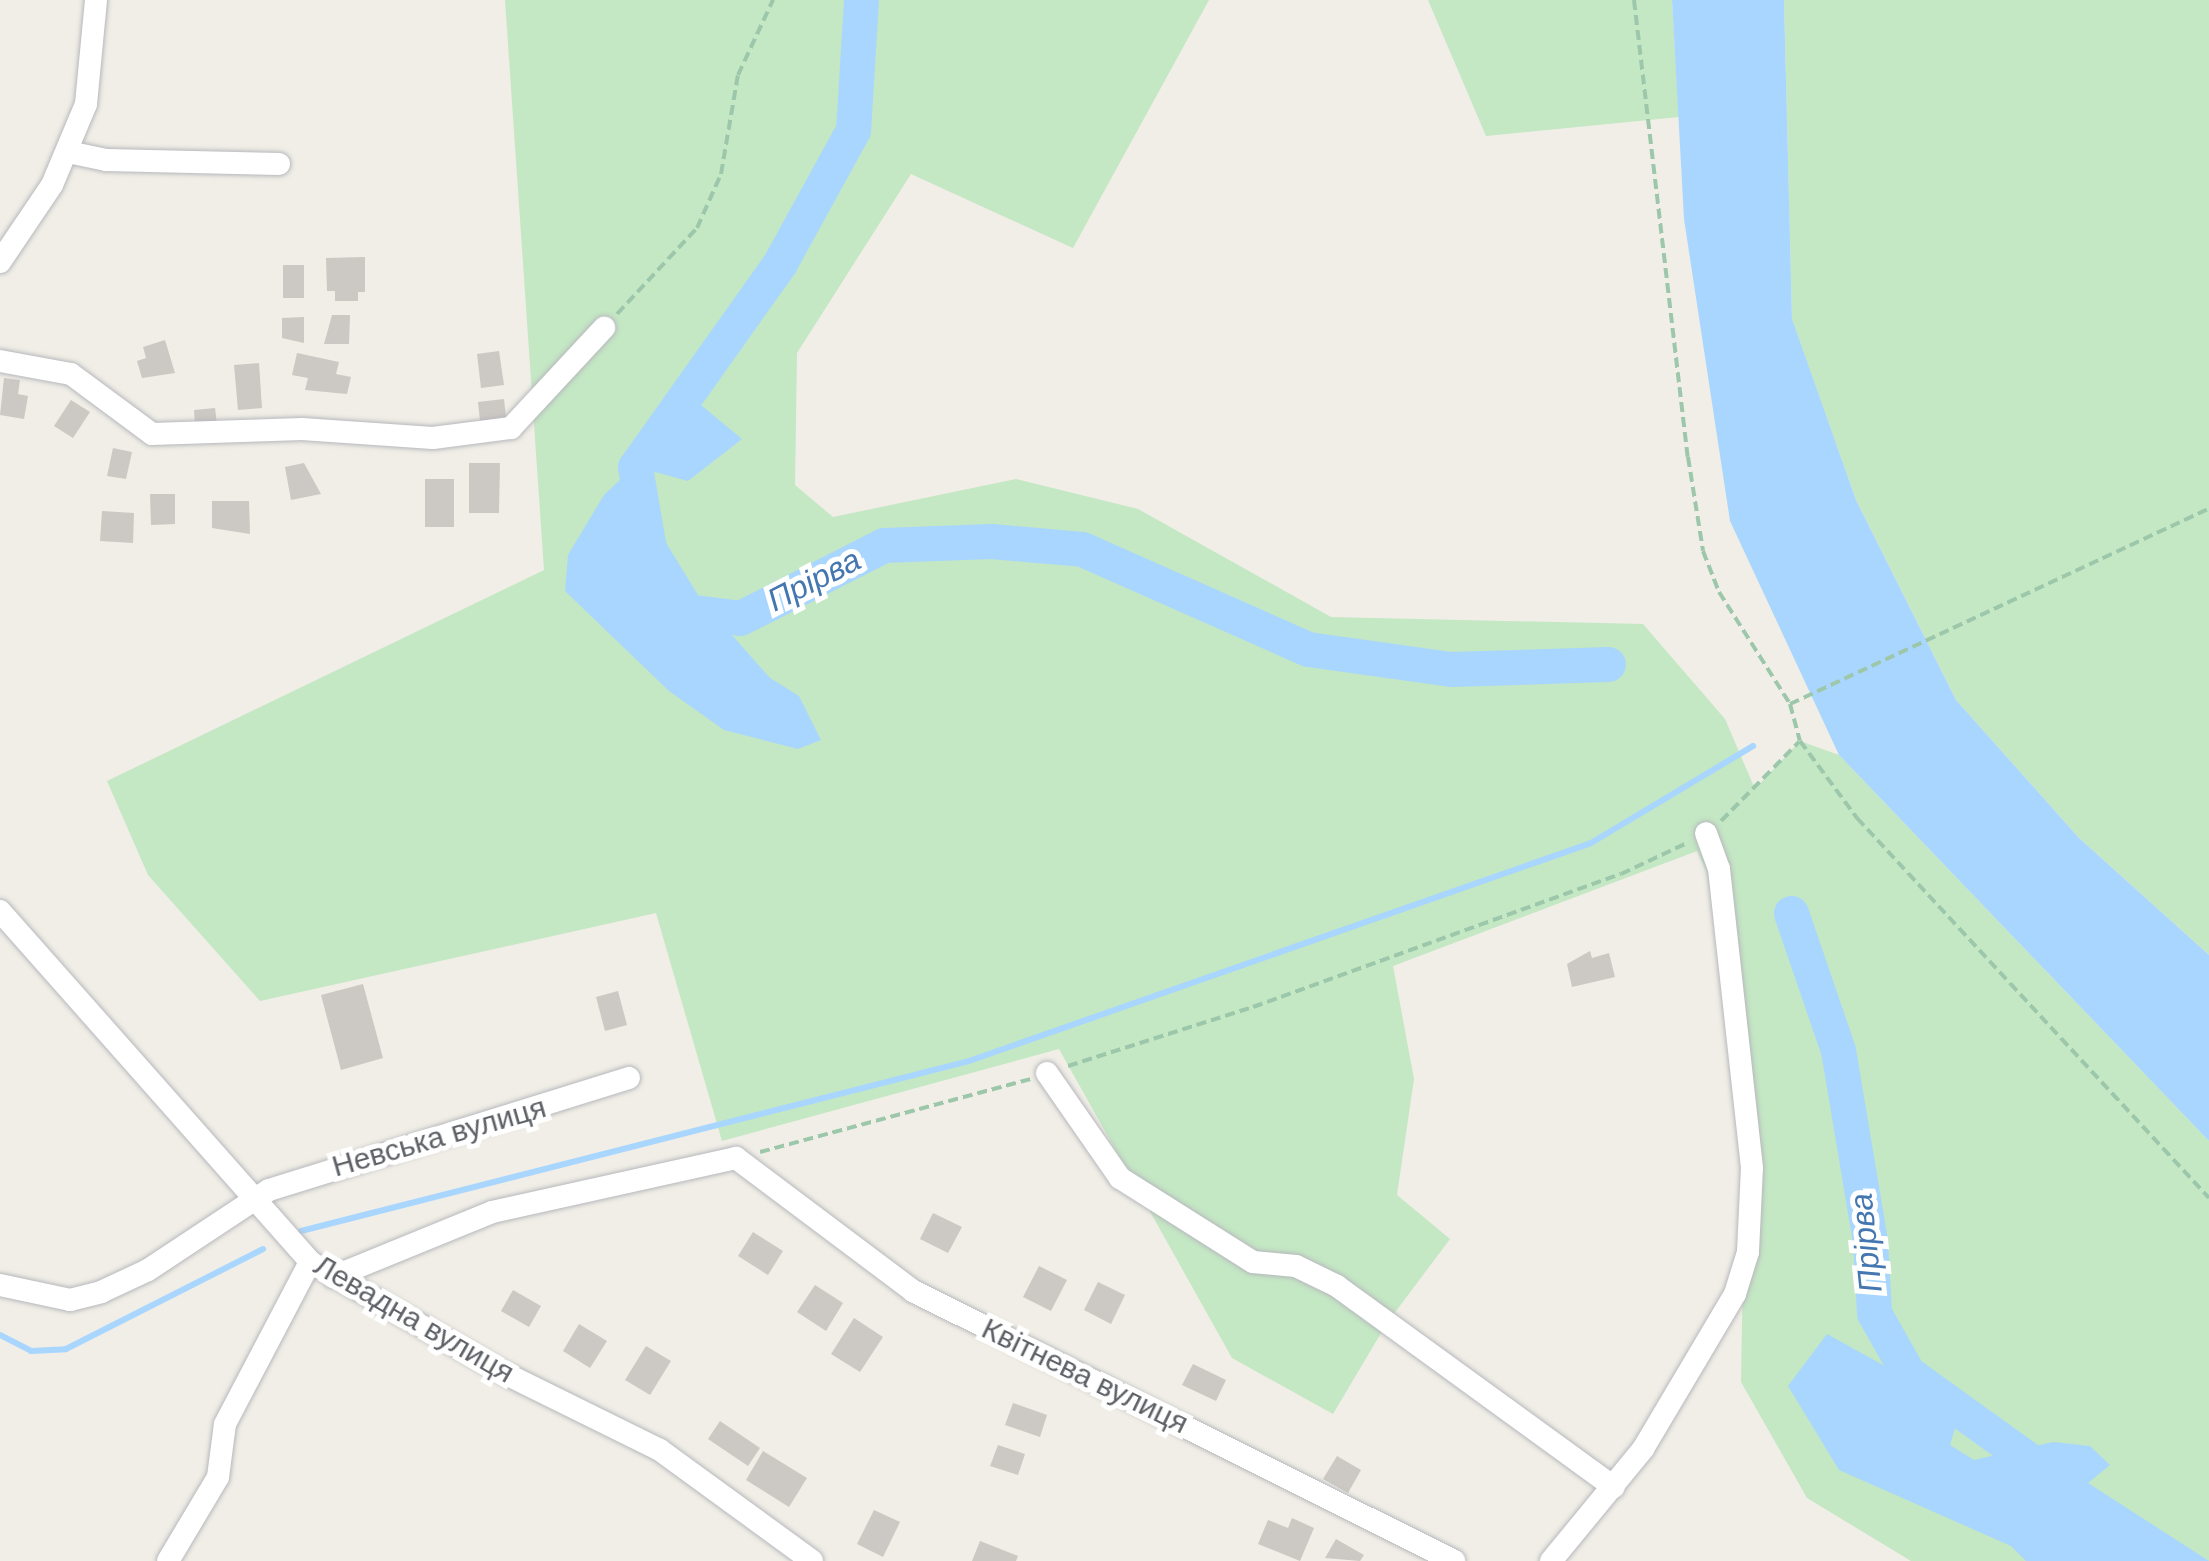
<!DOCTYPE html>
<html>
<head>
<meta charset="utf-8">
<style>
  body { margin:0 }
  #map { position:relative; width:2209px; height:1561px; overflow:hidden; background:#f0eee6; font-family:Helvetica,sans-serif }
  div>[style] { position:absolute }
  .green>* { inset:0; background:#c4e7c4 }
  .water>* { inset:0; background:#a9d6fe }
  .stream>* { height:6px; margin:-3px; padding:0 3px; transform-origin:3px; border-radius:3px; background:#a9d6fe }
  .river>* { height:35px; margin:-17.5px; padding:0 17.5px; transform-origin:17.5px; border-radius:17.5px; background:#a9d6fe }
  .building>* { inset:0; background:#ccc8c3 }
  .path>* { height:4px; margin-top:-2px; transform-origin:0; background:repeating-linear-gradient(90deg,#9dc7aa 0 10px,transparent 0 15px) }
  .roads { filter:drop-shadow(0 0 2px #b7b8bd) drop-shadow(0 0 2px #b7b8bd) }
  .minor>* { height:22px; margin:-11px; padding:0 11px; transform-origin:11px; border-radius:11px; background:#fff }
  span { translate:-50% -50%; white-space:nowrap; text-align:center; line-height:1.15; -webkit-text-stroke:10px #fff; paint-order:stroke }
  .street-label { font-size:30px; color:#5e6166 }
  .water-label { font-size:32px; color:#4476b0; font-style:italic }
</style>
</head>
<body>
<div id="map">
  <div class="green">
    <div style="clip-path:polygon(505px 0,1209px 0,1073px 248px,911px 174px,797px 353px,795px 485px,833px 517px,1016px 479px,1138px 509px,1331px 617px,1643px 624px,1725px 719px,1755px 789px,1800px 741px,1839px 755px,2209px 1141px,2209px 1561px,1911px 1561px,1807px 1498px,1741px 1382px,1745px 1151px,1707px 872px,1697px 851px,1393px 966px,1414px 1079px,1397px 1195px,1450px 1239px,1387px 1323px,1333px 1414px,1232px 1358px,1059px 1049px,722px 1141px,656px 913px,260px 1001px,148px 875px,107px 781px,544px 570px)"></div>
    <div style="clip-path:polygon(1428px 0,1672px 0,1679px 117px,1486px 136px)"></div>
    <div style="clip-path:polygon(1784px 0,2209px 0,2209px 955px,2079px 838px,1956px 700px,1856px 500px,1792px 320px)"></div>
  </div>
  <div class="water">
    <div style="clip-path:polygon(1672px 0,1784px 0,1792px 319px,1856px 500px,1956px 700px,2079px 838px,2209px 955px,2209px 1141px,1839px 755px,1730px 521px,1684px 219px)"></div>
    <div style="clip-path:polygon(696px 401px,742px 439px,688px 481px,655px 472px,632px 498px,637px 530px,657px 576px,701px 600px,770px 678px,799px 696px,821px 740px,798px 749px,724px 730px,669px 691px,565px 591px,568px 555px,604px 495px,622px 478px,642px 429px,676px 420px)"></div>
    <div style="clip-path:polygon(1827px 1334px,1961px 1408px,1950px 1445px,1974px 1460px,2053px 1442px,2090px 1446px,2110px 1465px,2088px 1483px,2209px 1561px,2026px 1561px,2011px 1546px,1839px 1470px,1788px 1386px)"></div>
  </div>
  <div class="stream">
    <div style="left:301px;top:1231px;width:689px;rotate:-14.28deg"></div>
    <div style="left:969px;top:1061px;width:659px;rotate:-19.31deg"></div>
    <div style="left:1591px;top:843px;width:189px;rotate:-30.9deg"></div>
    <div style="left:0;top:1335px;width:35px;rotate:27deg"></div>
    <div style="left:31px;top:1351px;width:35px;rotate:-3deg"></div>
    <div style="left:66px;top:1349px;width:221px;rotate:-26.9deg"></div>
  </div>
  <div class="river">
    <div style="left:861px;top:0;width:130px;rotate:93.5deg"></div>
    <div style="left:853px;top:130px;width:152px;rotate:118.8deg"></div>
    <div style="left:780px;top:263px;width:250px;rotate:125.4deg"></div>
    <div style="left:635px;top:467px;width:83px;rotate:80.3deg"></div>
    <div style="left:649px;top:549px;width:73px;rotate:58.5deg"></div>
    <div style="left:687px;top:611px;width:53px;rotate:7.5deg"></div>
    <div style="left:740px;top:618px;width:161px;rotate:-26.9deg"></div>
    <div style="left:884px;top:545px;width:107px;rotate:-2.1deg"></div>
    <div style="left:991px;top:541px;width:91px;rotate:5deg"></div>
    <div style="left:1082px;top:549px;width:247px;rotate:23.9deg"></div>
    <div style="left:1308px;top:649px;width:144px;rotate:8deg"></div>
    <div style="left:1451px;top:669px;width:157px;rotate:-1.8deg"></div>
    <div style="left:1791px;top:913px;width:145px;rotate:71.1deg"></div>
    <div style="left:1838px;top:1050px;width:194px;rotate:80.5deg"></div>
    <div style="left:1870px;top:1241px;width:72px;rotate:86.8deg"></div>
    <div style="left:1874px;top:1313px;width:69px;rotate:60.5deg"></div>
    <div style="left:1908px;top:1373px;width:175px;rotate:35.7deg"></div>
  </div>
  <div class="building">
    <div style="clip-path:polygon(365px 257px,365px 292px,358px 292px,358px 301px,335px 301px,335px 291px,327px 291px,326px 258px)"></div>
    <div style="clip-path:polygon(283px 265px,304px 265px,304px 298px,283px 298px)"></div>
    <div style="clip-path:polygon(332px 315px,350px 315px,349px 344px,324px 344px)"></div>
    <div style="clip-path:polygon(304px 317px,304px 343px,282px 338px,282px 318px)"></div>
    <div style="clip-path:polygon(165px 340px,175px 373px,142px 378px,137px 361px,146px 358px,143px 347px)"></div>
    <div style="clip-path:polygon(499px 351px,504px 385px,481px 388px,477px 354px)"></div>
    <div style="clip-path:polygon(297px 353px,339px 362px,336px 374px,351px 377px,347px 394px,305px 390px,308px 378px,292px 375px)"></div>
    <div style="clip-path:polygon(259px 363px,262px 408px,238px 410px,234px 365px)"></div>
    <div style="clip-path:polygon(4px 378px,20px 380px,18px 394px,28px 396px,24px 419px,0 415px)"></div>
    <div style="clip-path:polygon(504px 399px,506px 417px,480px 421px,478px 402px)"></div>
    <div style="clip-path:polygon(71px 400px,90px 412px,73px 438px,54px 426px)"></div>
    <div style="clip-path:polygon(215px 408px,217px 424px,195px 426px,194px 410px)"></div>
    <div style="clip-path:polygon(113px 448px,132px 452px,126px 479px,107px 476px)"></div>
    <div style="clip-path:polygon(304px 463px,321px 494px,291px 500px,285px 467px)"></div>
    <div style="clip-path:polygon(469px 463px,500px 463px,499px 513px,469px 513px)"></div>
    <div style="clip-path:polygon(425px 479px,454px 479px,454px 527px,425px 527px)"></div>
    <div style="clip-path:polygon(150px 494px,175px 494px,175px 524px,151px 525px)"></div>
    <div style="clip-path:polygon(212px 501px,249px 501px,250px 534px,212px 528px)"></div>
    <div style="clip-path:polygon(102px 511px,134px 513px,133px 543px,100px 541px)"></div>
    <div style="clip-path:polygon(1590px 951px,1592px 958px,1609px 953px,1615px 977px,1572px 987px,1567px 964px)"></div>
    <div style="clip-path:polygon(363px 984px,383px 1058px,341px 1070px,321px 995px)"></div>
    <div style="clip-path:polygon(618px 991px,627px 1025px,605px 1031px,596px 997px)"></div>
    <div style="clip-path:polygon(933px 1213px,962px 1227px,948px 1253px,920px 1239px)"></div>
    <div style="clip-path:polygon(753px 1232px,783px 1251px,768px 1275px,738px 1256px)"></div>
    <div style="clip-path:polygon(1039px 1266px,1067px 1280px,1051px 1311px,1023px 1297px)"></div>
    <div style="clip-path:polygon(1098px 1282px,1125px 1295px,1111px 1324px,1084px 1310px)"></div>
    <div style="clip-path:polygon(815px 1285px,843px 1303px,826px 1331px,797px 1312px)"></div>
    <div style="clip-path:polygon(513px 1290px,541px 1306px,529px 1327px,501px 1311px)"></div>
    <div style="clip-path:polygon(854px 1318px,883px 1337px,860px 1372px,831px 1354px)"></div>
    <div style="clip-path:polygon(579px 1324px,607px 1341px,590px 1368px,563px 1351px)"></div>
    <div style="clip-path:polygon(646px 1346px,671px 1361px,650px 1395px,625px 1380px)"></div>
    <div style="clip-path:polygon(1193px 1364px,1226px 1380px,1216px 1401px,1182px 1385px)"></div>
    <div style="clip-path:polygon(1013px 1403px,1047px 1415px,1040px 1437px,1005px 1425px)"></div>
    <div style="clip-path:polygon(720px 1421px,760px 1448px,748px 1466px,708px 1439px)"></div>
    <div style="clip-path:polygon(998px 1445px,1025px 1454px,1018px 1475px,990px 1466px)"></div>
    <div style="clip-path:polygon(763px 1451px,807px 1478px,789px 1507px,746px 1480px)"></div>
    <div style="clip-path:polygon(1337px 1456px,1361px 1470px,1348px 1493px,1323px 1479px)"></div>
    <div style="clip-path:polygon(874px 1510px,900px 1522px,883px 1557px,857px 1544px)"></div>
    <div style="clip-path:polygon(1292px 1518px,1314px 1528px,1300px 1561px,1258px 1544px,1268px 1520px,1288px 1528px)"></div>
    <div style="clip-path:polygon(1336px 1539px,1364px 1555px,1360px 1561px,1325px 1558px)"></div>
    <div style="clip-path:polygon(980px 1541px,1018px 1556px,1016px 1561px,972px 1561px)"></div>
  </div>
  <div class="path">
    <div style="left:1634px;top:0;width:460px;rotate:83.3deg"></div>
    <div style="left:1688px;top:457px;width:95px;rotate:80.9deg"></div>
    <div style="left:1703px;top:551px;width:44px;rotate:68.7deg"></div>
    <div style="left:1719px;top:592px;width:133px;rotate:57.6deg"></div>
    <div style="left:1790px;top:704px;width:38px;rotate:75deg"></div>
    <div style="left:1800px;top:741px;width:96px;rotate:53.5deg"></div>
    <div style="left:1857px;top:818px;width:518px;rotate:47.19deg"></div>
    <div style="left:617px;top:314px;width:117px;rotate:-47.1deg"></div>
    <div style="left:697px;top:228px;width:59px;rotate:-66deg"></div>
    <div style="left:721px;top:174px;width:100px;rotate:-80.3deg"></div>
    <div style="left:738px;top:75px;width:83px;rotate:-65deg"></div>
    <div style="left:1790px;top:704px;width:462px;rotate:-25deg"></div>
    <div style="left:1721px;top:821px;width:111px;rotate:-45.4deg"></div>
    <div style="left:1068px;top:1066px;width:194px;rotate:-17.7deg"></div>
    <div style="left:1253px;top:1007px;width:391px;rotate:-19.9deg"></div>
    <div style="left:1621px;top:874px;width:75px;rotate:-25.2deg"></div>
    <div style="left:760px;top:1152px;width:280px;rotate:-15.1deg"></div>
  </div>
  <div class="roads">
    <div class="minor">
      <div style="left:68px;top:152px;width:39px;rotate:12deg"></div>
      <div style="left:106px;top:160px;width:173px;rotate:1.3deg"></div>
      <div style="left:0;top:262px;width:93px;rotate:-56deg"></div>
      <div style="left:52px;top:185px;width:88px;rotate:-67.2deg"></div>
      <div style="left:86px;top:104px;width:104px;rotate:-84.5deg"></div>
      <div style="left:0;top:361px;width:72px;rotate:10.4deg"></div>
      <div style="left:71px;top:374px;width:101px;rotate:36.5deg"></div>
      <div style="left:152px;top:434px;width:150px;rotate:-1.9deg"></div>
      <div style="left:302px;top:429px;width:131px;rotate:3.9deg"></div>
      <div style="left:433px;top:438px;width:79px;rotate:-7.3deg"></div>
      <div style="left:511px;top:428px;width:137px;rotate:-47.1deg"></div>
      <div style="left:0;top:911px;width:468px;rotate:48.5deg"></div>
      <div style="left:310px;top:1262px;width:224px;rotate:29.8deg"></div>
      <div style="left:504px;top:1373px;width:174px;rotate:26.3deg"></div>
      <div style="left:660px;top:1450px;width:188px;rotate:36.1deg"></div>
      <div style="left:1047px;top:1073px;width:128px;rotate:55.2deg"></div>
      <div style="left:1120px;top:1178px;width:157px;rotate:32.3deg"></div>
      <div style="left:1253px;top:1262px;width:43px;rotate:5.3deg"></div>
      <div style="left:1296px;top:1266px;width:46px;rotate:26deg"></div>
      <div style="left:1337px;top:1286px;width:342px;rotate:36deg"></div>
      <div style="left:333px;top:1277px;width:172px;rotate:-22.2deg"></div>
      <div style="left:492px;top:1212px;width:250px;rotate:-12.5deg"></div>
      <div style="left:736px;top:1158px;width:221px;rotate:36.9deg"></div>
      <div style="left:913px;top:1291px;width:605px;rotate:26.52deg"></div>
      <div style="left:0;top:1285px;width:72px;rotate:12.1deg"></div>
      <div style="left:70px;top:1300px;width:32px;rotate:-14deg"></div>
      <div style="left:101px;top:1292px;width:52px;rotate:-25.1deg"></div>
      <div style="left:148px;top:1270px;width:145px;rotate:-33.5deg"></div>
      <div style="left:269px;top:1190px;width:377px;rotate:-17.3deg"></div>
      <div style="left:168px;top:1561px;width:98px;rotate:-59.2deg"></div>
      <div style="left:218px;top:1477px;width:53px;rotate:-82.5deg"></div>
      <div style="left:225px;top:1424px;width:183px;rotate:-62.3deg"></div>
      <div style="left:1551px;top:1561px;width:145px;rotate:-50.6deg"></div>
      <div style="left:1643px;top:1449px;width:180px;rotate:-59.3deg"></div>
      <div style="left:1735px;top:1294px;width:44px;rotate:-72.8deg"></div>
      <div style="left:1748px;top:1252px;width:84px;rotate:-87.3deg"></div>
      <div style="left:1752px;top:1168px;width:301px;rotate:-96.3deg"></div>
      <div style="left:1719px;top:869px;width:38px;rotate:-110deg"></div>
    </div>
  </div>
  <div class="street-label">
    <span style="left:439px;top:1137px;rotate:-16deg">Невська вулиця</span>
    <span style="left:414px;top:1319px;rotate:30deg">Левадна вулиця</span>
    <span style="left:1085px;top:1376px;rotate:26deg">Квітнева вулиця</span>
  </div>
  <div class="water-label">
    <span style="left:814px;top:580px;rotate:-27deg">Прірва</span>
    <span style="left:1866px;top:1243px;rotate:-96deg">Прірва</span>
  </div>
</div>
</body>
</html>
